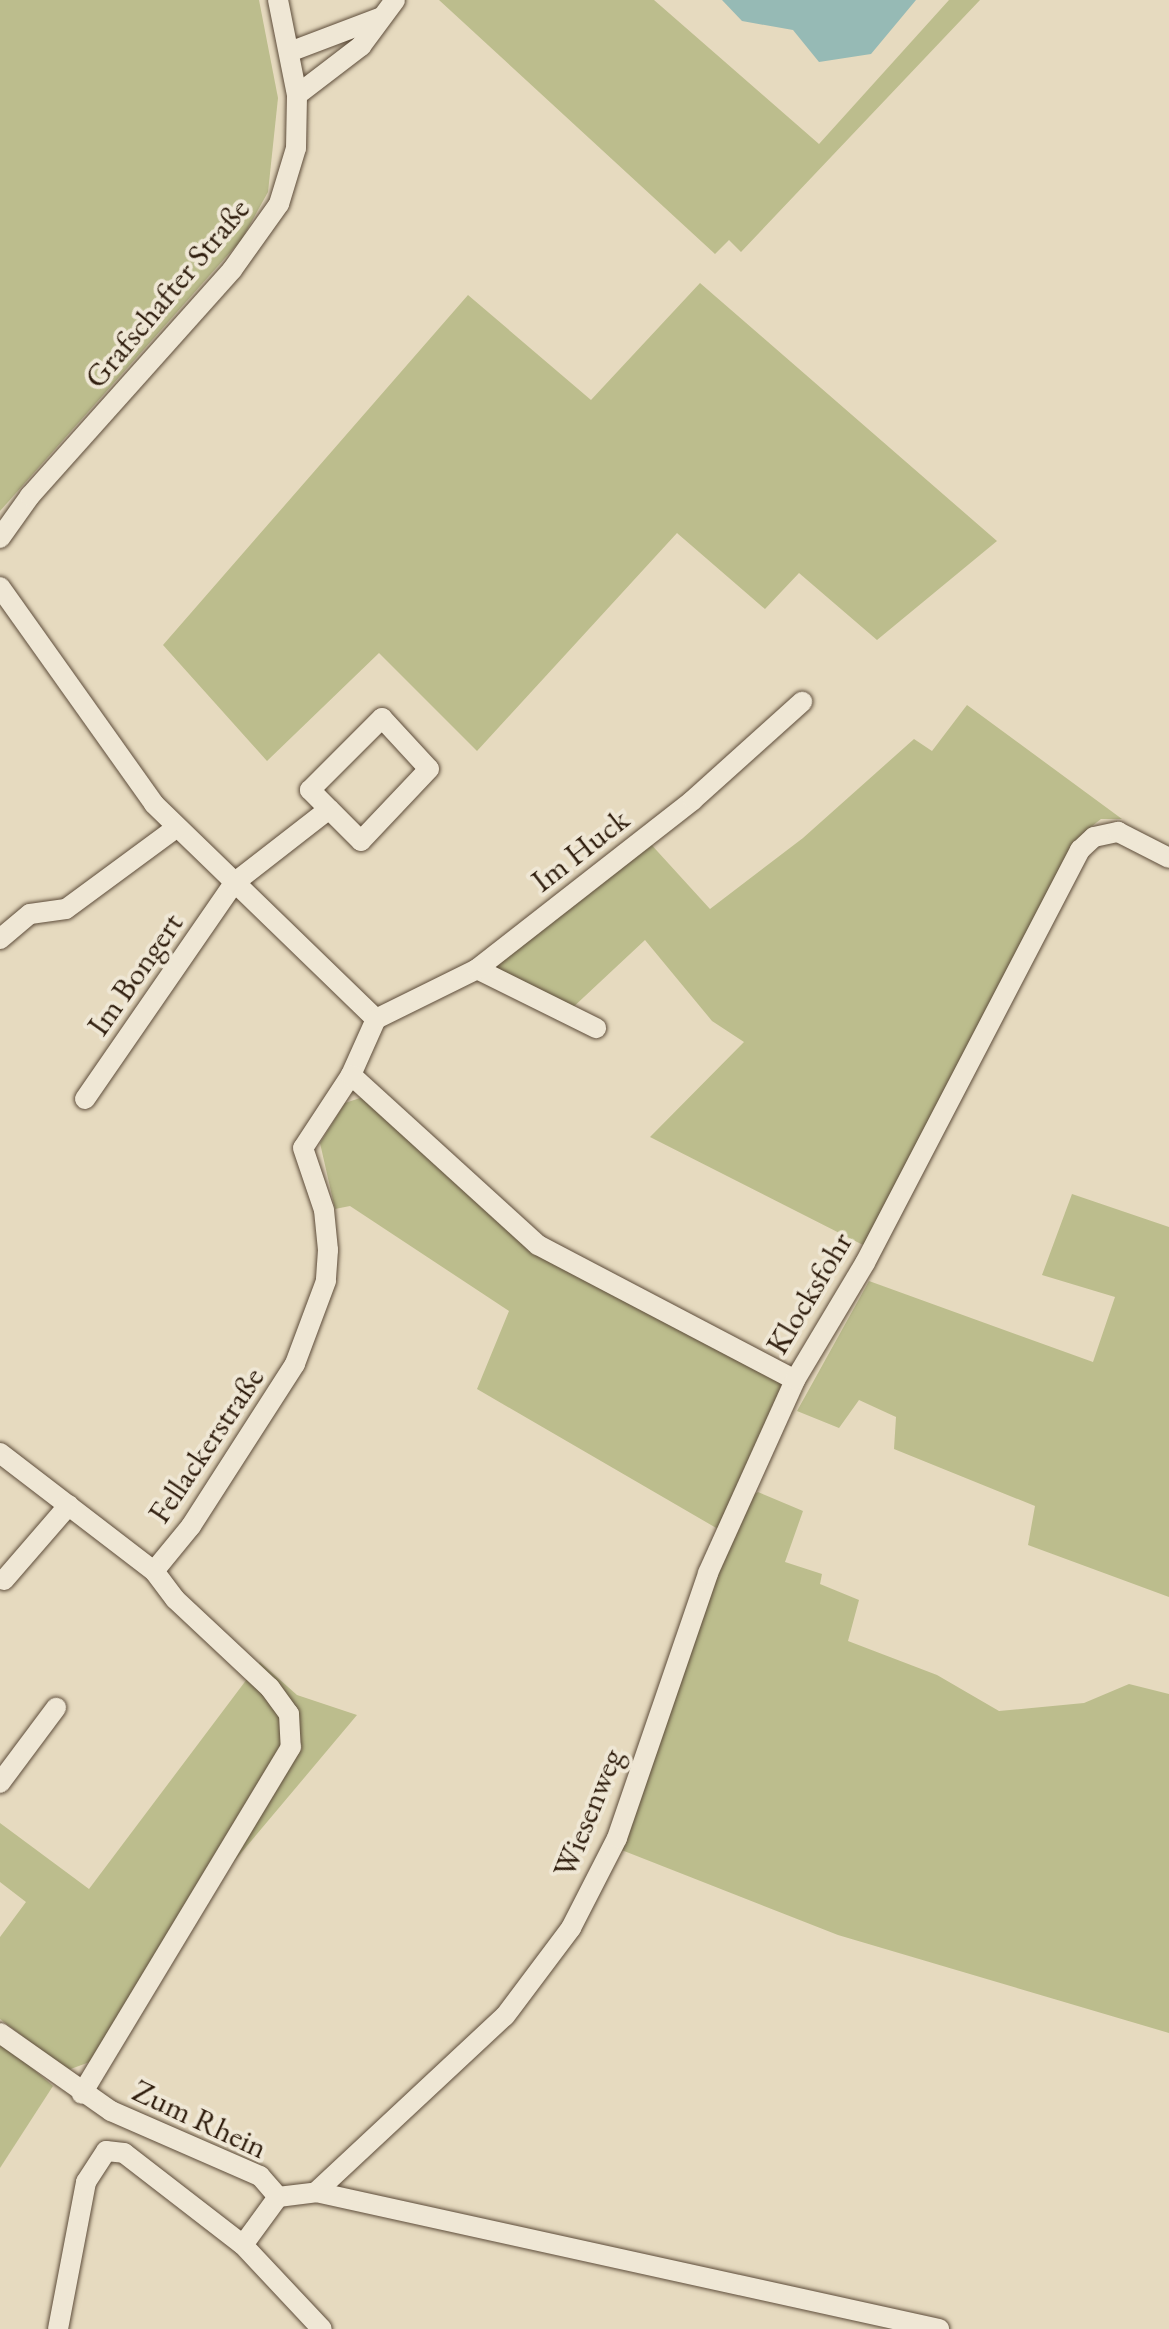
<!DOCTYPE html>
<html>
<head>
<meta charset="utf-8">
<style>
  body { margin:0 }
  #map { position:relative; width:1169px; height:2329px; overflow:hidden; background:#e6dabf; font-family:"EB Garamond",serif }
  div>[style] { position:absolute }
  .green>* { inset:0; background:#bcbd8d }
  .water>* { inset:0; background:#96bab5 }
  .roads { filter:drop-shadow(0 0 2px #5d4c3a) drop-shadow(0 0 2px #5d4c3a) }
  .minor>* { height:20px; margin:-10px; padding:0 10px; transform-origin:10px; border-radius:10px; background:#efe7d5 }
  span { translate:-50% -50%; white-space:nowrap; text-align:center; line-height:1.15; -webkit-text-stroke:8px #efe7d5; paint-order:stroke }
  .street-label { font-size:32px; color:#2f1d0d }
</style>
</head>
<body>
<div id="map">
  <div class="green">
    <div style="clip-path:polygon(0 0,259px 0,278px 98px,268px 192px,242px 239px,0 511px)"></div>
    <div style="clip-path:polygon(439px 0,654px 0,819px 144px,949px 0,980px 0,741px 252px,729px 240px,715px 254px)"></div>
    <div style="clip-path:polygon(700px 283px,997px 541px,877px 640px,799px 573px,765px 609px,677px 533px,477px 751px,379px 653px,267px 761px,163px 645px,468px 295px,591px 400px)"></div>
    <div style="clip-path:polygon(967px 705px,1122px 819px,1101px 819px,1082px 834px,867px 1247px,650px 1137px,744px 1042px,712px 1021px,645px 940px,569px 1011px,492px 969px,648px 841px,710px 909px,803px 838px,914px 739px,932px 751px)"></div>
    <div style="clip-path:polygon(363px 1097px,479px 1199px,778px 1378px,783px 1388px,718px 1529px,477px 1389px,509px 1311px,350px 1206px,335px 1209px,320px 1143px,345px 1103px)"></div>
    <div style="clip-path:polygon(1072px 1194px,1169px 1227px,1169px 1597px,1028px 1545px,1035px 1506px,894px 1449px,896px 1417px,859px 1400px,839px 1428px,797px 1411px,869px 1281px,1093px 1362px,1115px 1297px,1042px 1275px)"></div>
    <div style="clip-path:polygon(758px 1492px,803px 1511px,785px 1562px,822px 1574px,820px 1584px,859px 1600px,848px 1641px,937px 1675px,999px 1711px,1084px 1703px,1129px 1684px,1169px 1694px,1169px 2033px,838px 1935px,619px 1849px,688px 1646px,750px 1497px)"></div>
    <div style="clip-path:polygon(260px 1662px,297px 1695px,357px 1715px,231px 1865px,299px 1739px,293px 1708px,256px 1667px)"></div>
    <div style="clip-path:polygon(250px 1675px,274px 1699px,287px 1737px,95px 2060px,68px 2070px,0 2019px,0 1937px,26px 1902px,0 1882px,0 1823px,89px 1889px)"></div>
    <div style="clip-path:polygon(0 2041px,53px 2086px,0 2168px)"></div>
  </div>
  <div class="water">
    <div style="clip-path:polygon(722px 0,916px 0,871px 54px,819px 62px,793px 30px,742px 21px)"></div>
  </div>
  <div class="roads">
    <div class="minor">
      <div style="left:292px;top:51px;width:93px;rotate:-20.8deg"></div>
      <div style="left:297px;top:95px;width:81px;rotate:-37.4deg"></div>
      <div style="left:361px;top:46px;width:57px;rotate:-53.5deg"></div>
      <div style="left:0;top:538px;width:52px;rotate:-54.5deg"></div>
      <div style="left:30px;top:496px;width:303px;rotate:-48.2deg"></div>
      <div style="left:232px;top:270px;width:81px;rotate:-54.5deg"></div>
      <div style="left:279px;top:204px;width:59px;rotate:-73.1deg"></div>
      <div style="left:296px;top:148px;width:53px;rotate:-88.9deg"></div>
      <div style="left:297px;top:95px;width:97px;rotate:-101.3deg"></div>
      <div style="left:0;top:587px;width:266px;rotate:54.6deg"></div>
      <div style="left:154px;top:804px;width:309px;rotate:44.1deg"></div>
      <div style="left:376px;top:1019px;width:61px;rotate:114.1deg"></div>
      <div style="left:351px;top:1075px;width:87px;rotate:123.3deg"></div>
      <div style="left:303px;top:1148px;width:65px;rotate:71.3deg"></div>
      <div style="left:324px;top:1210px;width:40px;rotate:84.3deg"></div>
      <div style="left:328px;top:1250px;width:31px;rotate:94deg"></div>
      <div style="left:326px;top:1281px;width:89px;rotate:110.5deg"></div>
      <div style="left:295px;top:1364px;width:193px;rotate:122.7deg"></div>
      <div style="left:191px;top:1526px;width:58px;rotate:129.4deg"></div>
      <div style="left:154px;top:1571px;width:35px;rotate:53deg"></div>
      <div style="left:175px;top:1599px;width:130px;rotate:43.1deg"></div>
      <div style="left:270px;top:1688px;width:32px;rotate:54deg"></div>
      <div style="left:289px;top:1714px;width:33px;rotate:87deg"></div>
      <div style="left:291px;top:1747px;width:405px;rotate:121.1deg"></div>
      <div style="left:0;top:939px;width:39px;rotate:-40deg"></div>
      <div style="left:30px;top:914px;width:36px;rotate:-8deg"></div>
      <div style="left:66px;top:909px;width:137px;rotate:-36.4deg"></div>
      <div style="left:477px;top:969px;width:133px;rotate:26.4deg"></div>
      <div style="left:376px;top:1019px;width:113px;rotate:-26.3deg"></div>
      <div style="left:477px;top:969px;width:274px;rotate:-38deg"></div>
      <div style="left:693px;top:800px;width:147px;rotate:-42deg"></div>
      <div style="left:351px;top:1075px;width:253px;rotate:42.3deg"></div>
      <div style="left:538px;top:1245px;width:290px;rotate:27.7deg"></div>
      <div style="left:85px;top:1099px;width:262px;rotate:-55.4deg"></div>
      <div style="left:234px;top:883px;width:120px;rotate:-37.9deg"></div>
      <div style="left:329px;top:809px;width:27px;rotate:-135deg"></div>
      <div style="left:310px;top:790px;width:102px;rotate:-45deg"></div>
      <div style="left:382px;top:718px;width:69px;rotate:47.3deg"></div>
      <div style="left:429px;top:769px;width:99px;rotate:133.4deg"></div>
      <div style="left:361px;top:841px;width:45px;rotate:-135deg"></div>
      <div style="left:0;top:1453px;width:194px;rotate:37.5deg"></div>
      <div style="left:4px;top:1580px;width:99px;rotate:-49.1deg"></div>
      <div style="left:0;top:1783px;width:94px;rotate:-53.3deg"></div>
      <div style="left:0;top:2033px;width:136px;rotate:35.1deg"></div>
      <div style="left:111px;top:2111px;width:163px;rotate:23.6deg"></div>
      <div style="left:260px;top:2176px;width:28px;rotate:49deg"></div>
      <div style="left:316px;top:2192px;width:258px;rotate:-43deg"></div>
      <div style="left:505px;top:2016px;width:110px;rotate:-53.1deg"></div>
      <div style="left:571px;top:1928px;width:101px;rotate:-62.9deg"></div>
      <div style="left:617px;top:1838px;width:280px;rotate:-71deg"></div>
      <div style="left:708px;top:1573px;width:212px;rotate:-65.7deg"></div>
      <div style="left:795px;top:1380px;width:136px;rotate:-59.1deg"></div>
      <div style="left:865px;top:1263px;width:466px;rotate:-62.5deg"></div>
      <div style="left:1080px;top:850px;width:19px;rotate:-43deg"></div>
      <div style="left:1094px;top:837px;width:25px;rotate:-12deg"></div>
      <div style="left:1118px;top:832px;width:57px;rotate:27deg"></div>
      <div style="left:278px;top:2197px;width:38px;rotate:-7deg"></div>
      <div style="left:316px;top:2192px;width:638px;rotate:12.4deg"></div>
      <div style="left:278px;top:2197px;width:59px;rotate:126.1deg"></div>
      <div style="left:243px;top:2245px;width:115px;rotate:46.8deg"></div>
      <div style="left:58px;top:2329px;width:150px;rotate:-79.2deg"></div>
      <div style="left:86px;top:2182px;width:37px;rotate:-57deg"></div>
      <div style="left:106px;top:2151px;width:18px;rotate:6deg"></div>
      <div style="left:124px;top:2153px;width:150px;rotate:37.7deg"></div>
    </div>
  </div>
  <div class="street-label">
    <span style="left:167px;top:293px;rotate:-50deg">Grafschafter Straße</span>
    <span style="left:580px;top:850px;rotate:-38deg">Im Huck</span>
    <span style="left:135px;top:974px;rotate:-55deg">Im Bongert</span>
    <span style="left:809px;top:1293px;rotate:-59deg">Klocksfohr</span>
    <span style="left:206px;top:1445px;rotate:-56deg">Fellackerstraße</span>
    <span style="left:588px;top:1813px;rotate:-68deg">Wiesenweg</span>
    <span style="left:200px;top:2119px;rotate:25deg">Zum Rhein</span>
  </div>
</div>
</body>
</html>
